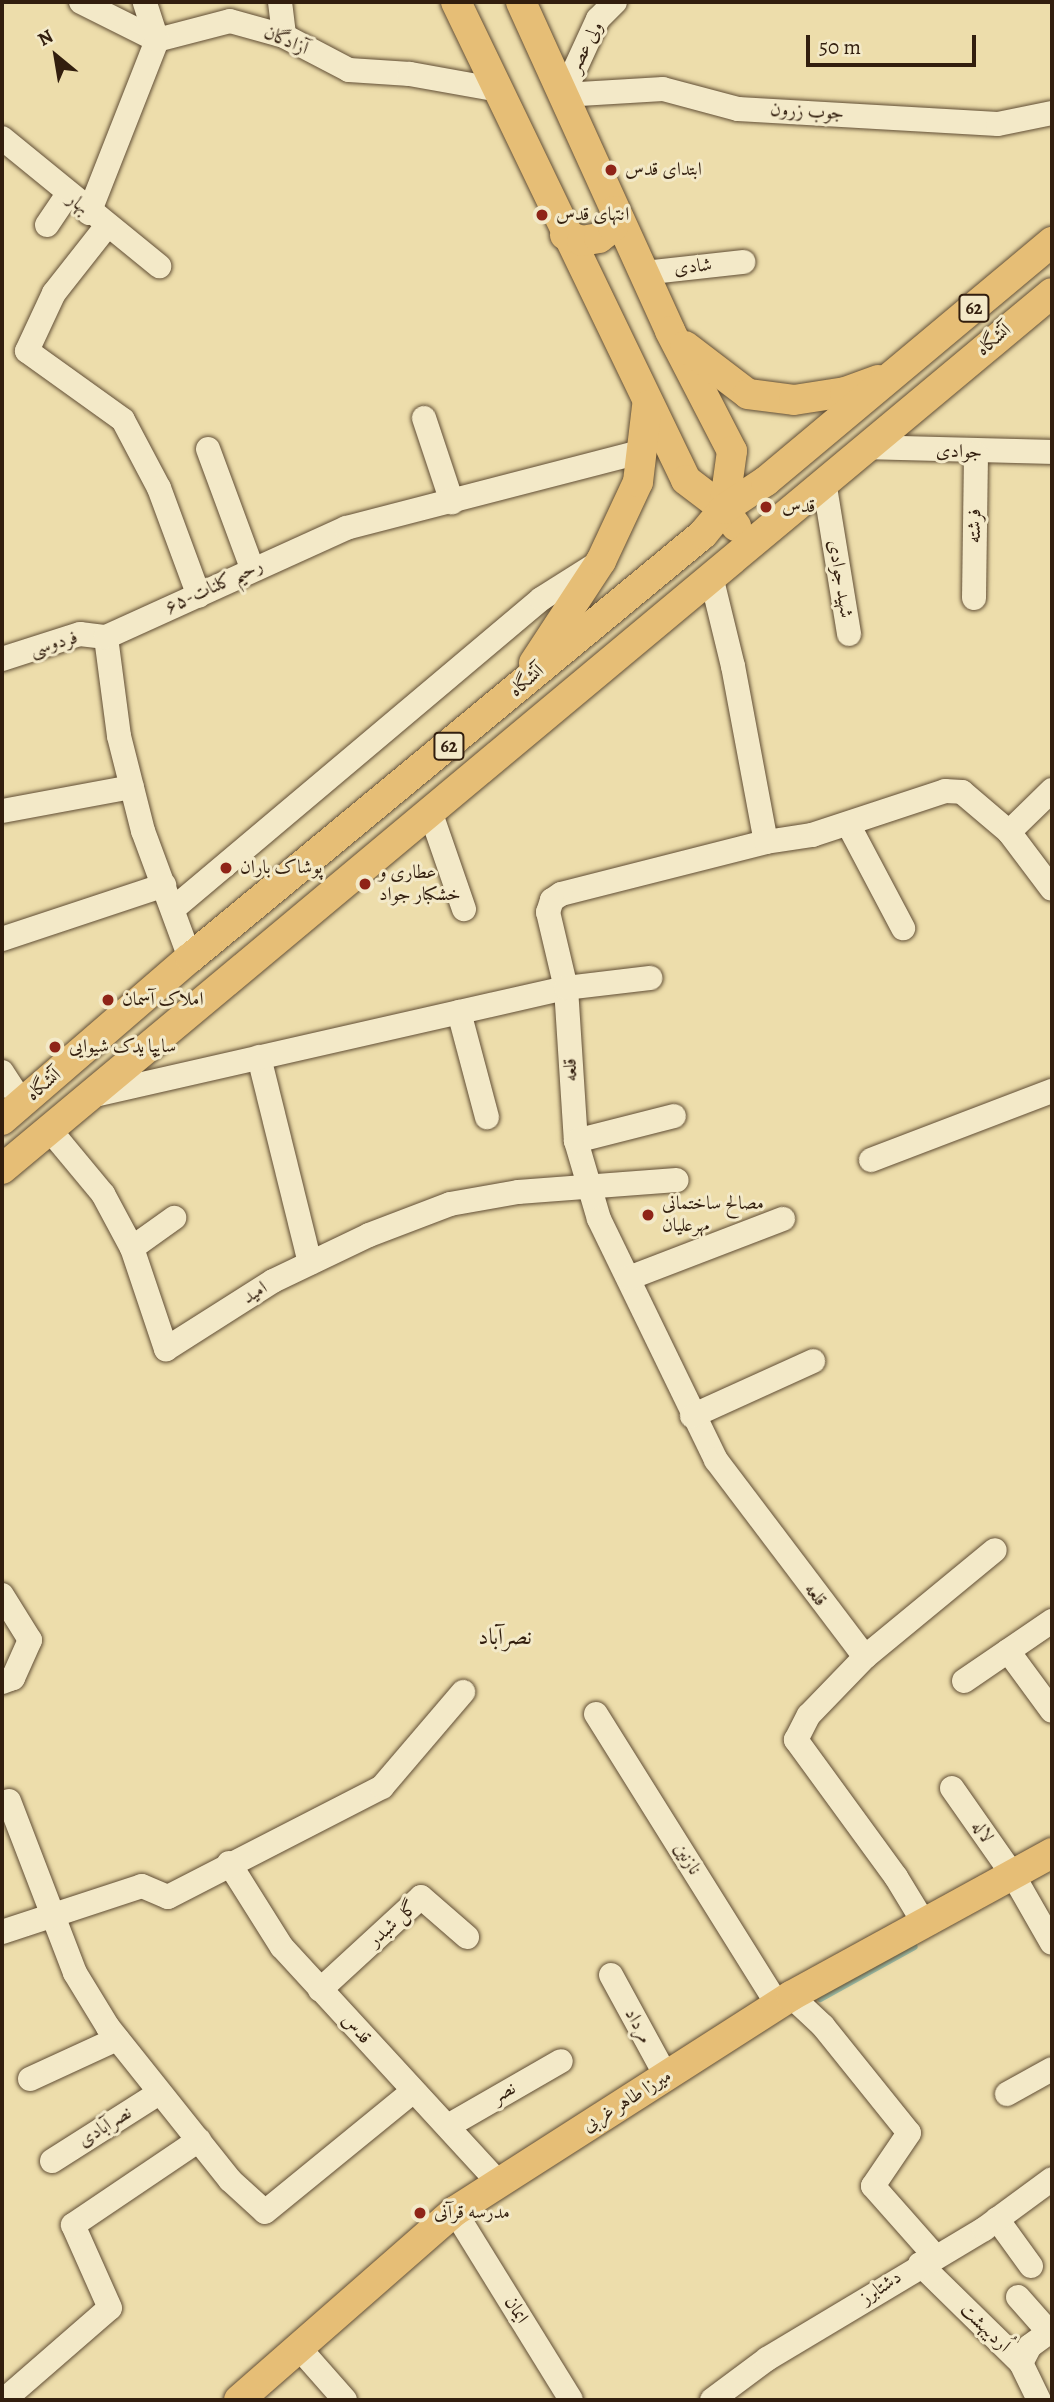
<!DOCTYPE html>
<html>
<head>
<meta charset="utf-8">
<style>
  body { margin:0 }
  #map { position:relative; width:1054px; height:2402px; overflow:hidden; background:#edddab; font-family:Alegreya,Amiri,serif }
  div>[style] { position:absolute }
  .stream>* { height:7px; margin:-3.5px; padding:0 3.5px; transform-origin:3.5px; border-radius:3.5px; background:#9abca6 }
  .roads { filter:drop-shadow(0 0 2px #614e35) drop-shadow(0 0 2px #614e35) }
  .minor>* { height:24px; margin:-12px; padding:0 12px; transform-origin:12px; border-radius:12px; background:#f3e9c8 }
  .major>* { height:30px; margin:-15px; padding:0 15px; transform-origin:15px; border-radius:15px; background:#e6be76 }
  .dots>* { width:19px; height:19px; translate:-50% -50%; box-sizing:border-box; border:4px solid #f3e9c8; border-radius:50% }
  span { translate:-50% -50%; white-space:nowrap; text-align:center; line-height:1.15; -webkit-text-stroke:6px #f3e9c8; paint-order:stroke }
  .shield-label span { padding:2px 5px; background:#f3e9c8; border:2px solid; border-radius:5px; -webkit-text-stroke-width:0 }
  .shield-label { font-size:18px; color:#321e0e; font-weight:700 }
  .street-label { font-size:19px; color:#321e0e }
  .poi-label { font-size:19px; color:#321e0e }
  .left { translate:0 -50%; text-align:left }
  .quarter-label { font-size:23px; color:#321e0e }
  .frame { position:absolute; inset:0; border:4px solid #321e0e; pointer-events:none }
  .north { position:absolute; left:21px; top:21px; width:70px; height:70px; -webkit-text-stroke:5px #f3e9c8; paint-order:stroke; rotate:330deg; font-size:19px; font-weight:700; line-height:28px; text-align:center; color:#321e0e }
  .north::after { content:''; display:block; margin:auto; width:24px; height:32px; background:#321e0e; clip-path:polygon(50% 0,100% 100%,50% 72%,0 100%) }
  .scale { position:absolute; left:806px; top:35px; width:170px; height:32px; box-sizing:border-box; border:4px solid #321e0e; border-top:0; padding-left:9px; font-size:21px; line-height:24px; white-space:nowrap; color:#321e0e; -webkit-text-stroke:5px #f3e9c8; paint-order:stroke }
</style>
</head>
<body>
<div id="map">
  <div class="stream">
    <div style="left:820px;top:1998px;width:107px;rotate:-29deg"></div>
  </div>
  <div class="roads">
    <div class="minor">
      <div style="left:81px;top:2px;width:85px;rotate:26.6deg"></div>
      <div style="left:157px;top:40px;width:75px;rotate:-14.6deg"></div>
      <div style="left:230px;top:21px;width:56px;rotate:15.5deg"></div>
      <div style="left:284px;top:36px;width:73px;rotate:27.6deg"></div>
      <div style="left:349px;top:70px;width:61px;rotate:3.8deg"></div>
      <div style="left:410px;top:74px;width:90px;rotate:10.2deg"></div>
      <div style="left:280px;top:2px;width:34px;rotate:83deg"></div>
      <div style="left:615px;top:2px;width:24px;rotate:135deg"></div>
      <div style="left:598px;top:19px;width:84px;rotate:114.7deg"></div>
      <div style="left:563px;top:95px;width:100px;rotate:-3.4deg"></div>
      <div style="left:663px;top:89px;width:78px;rotate:14.9deg"></div>
      <div style="left:738px;top:109px;width:260px;rotate:3.3deg"></div>
      <div style="left:998px;top:124px;width:55px;rotate:-11.5deg"></div>
      <div style="left:2px;top:138px;width:203px;rotate:39.2deg"></div>
      <div style="left:89px;top:213px;width:186px;rotate:-68.5deg"></div>
      <div style="left:157px;top:40px;width:40px;rotate:-108deg"></div>
      <div style="left:47px;top:225px;width:36px;rotate:-56deg"></div>
      <div style="left:106px;top:227px;width:84px;rotate:128.2deg"></div>
      <div style="left:54px;top:293px;width:64px;rotate:115deg"></div>
      <div style="left:27px;top:351px;width:118px;rotate:35.7deg"></div>
      <div style="left:123px;top:420px;width:77px;rotate:62.1deg"></div>
      <div style="left:159px;top:488px;width:115px;rotate:69.7deg"></div>
      <div style="left:643px;top:273px;width:101px;rotate:-6.3deg"></div>
      <div style="left:424px;top:418px;width:89px;rotate:71.6deg"></div>
      <div style="left:865px;top:447px;width:187px;rotate:1.5deg"></div>
      <div style="left:208px;top:449px;width:127px;rotate:69.7deg"></div>
      <div style="left:824px;top:481px;width:155px;rotate:80.7deg"></div>
      <div style="left:711px;top:576px;width:93px;rotate:76.3deg"></div>
      <div style="left:733px;top:666px;width:179px;rotate:79.4deg"></div>
      <div style="left:766px;top:842px;width:211px;rotate:165.8deg"></div>
      <div style="left:561px;top:894px;width:11px;rotate:146deg"></div>
      <div style="left:552px;top:900px;width:13px;rotate:108deg"></div>
      <div style="left:548px;top:912px;width:78px;rotate:76.7deg"></div>
      <div style="left:566px;top:988px;width:153px;rotate:86.3deg"></div>
      <div style="left:576px;top:1141px;width:81px;rotate:73.6deg"></div>
      <div style="left:599px;top:1219px;width:268px;rotate:64.1deg"></div>
      <div style="left:716px;top:1460px;width:247px;rotate:52.9deg"></div>
      <div style="left:974px;top:598px;width:144px;rotate:-89.2deg"></div>
      <div style="left:2px;top:659px;width:82px;rotate:-17.8deg"></div>
      <div style="left:80px;top:634px;width:26px;rotate:7deg"></div>
      <div style="left:2px;top:811px;width:132px;rotate:-10.5deg"></div>
      <div style="left:430px;top:811px;width:104px;rotate:70.9deg"></div>
      <div style="left:848px;top:824px;width:118px;rotate:62.1deg"></div>
      <div style="left:1009px;top:832px;width:60px;rotate:-44.3deg"></div>
      <div style="left:766px;top:842px;width:47px;rotate:-8.7deg"></div>
      <div style="left:812px;top:835px;width:140px;rotate:-18.3deg"></div>
      <div style="left:945px;top:791px;width:17px;rotate:3deg"></div>
      <div style="left:962px;top:792px;width:62px;rotate:40.4deg"></div>
      <div style="left:1009px;top:832px;width:71px;rotate:53deg"></div>
      <div style="left:173px;top:909px;width:481px;rotate:-40.1deg"></div>
      <div style="left:541px;top:599px;width:67px;rotate:-32.3deg"></div>
      <div style="left:2px;top:939px;width:171px;rotate:-18.4deg"></div>
      <div style="left:190px;top:958px;width:135px;rotate:-110.3deg"></div>
      <div style="left:143px;top:831px;width:98px;rotate:-104.2deg"></div>
      <div style="left:119px;top:736px;width:100px;rotate:-97.5deg"></div>
      <div style="left:106px;top:637px;width:264px;rotate:-24.4deg"></div>
      <div style="left:346px;top:528px;width:307px;rotate:-14.5deg"></div>
      <div style="left:459px;top:1012px;width:109px;rotate:75.1deg"></div>
      <div style="left:259px;top:1057px;width:212px;rotate:76.1deg"></div>
      <div style="left:2px;top:1072px;width:37px;rotate:57deg"></div>
      <div style="left:90px;top:1096px;width:488px;rotate:-12.8deg"></div>
      <div style="left:566px;top:988px;width:85px;rotate:-6.8deg"></div>
      <div style="left:49px;top:1129px;width:85px;rotate:50.3deg"></div>
      <div style="left:103px;top:1194px;width:61px;rotate:61.8deg"></div>
      <div style="left:132px;top:1248px;width:107px;rotate:71.4deg"></div>
      <div style="left:166px;top:1349px;width:127px;rotate:-32.4deg"></div>
      <div style="left:273px;top:1281px;width:106px;rotate:-25.6deg"></div>
      <div style="left:369px;top:1235px;width:87px;rotate:-20.9deg"></div>
      <div style="left:450px;top:1204px;width:69px;rotate:-10deg"></div>
      <div style="left:518px;top:1192px;width:159px;rotate:-4.3deg"></div>
      <div style="left:576px;top:1141px;width:101px;rotate:-14.3deg"></div>
      <div style="left:871px;top:1160px;width:194px;rotate:-20.9deg"></div>
      <div style="left:132px;top:1248px;width:52px;rotate:-35.5deg"></div>
      <div style="left:629px;top:1278px;width:165px;rotate:-21deg"></div>
      <div style="left:692px;top:1416px;width:133px;rotate:-24.4deg"></div>
      <div style="left:2px;top:1595px;width:53px;rotate:58.1deg"></div>
      <div style="left:30px;top:1640px;width:42px;rotate:114.1deg"></div>
      <div style="left:13px;top:1678px;width:12px;rotate:160deg"></div>
      <div style="left:1008px;top:1651px;width:74px;rotate:53.7deg"></div>
      <div style="left:964px;top:1681px;width:107px;rotate:-34.3deg"></div>
      <div style="left:596px;top:1714px;width:343px;rotate:58deg"></div>
      <div style="left:952px;top:1788px;width:106px;rotate:55deg"></div>
      <div style="left:1013px;top:1875px;width:78px;rotate:60.2deg"></div>
      <div style="left:9px;top:1801px;width:184px;rotate:69deg"></div>
      <div style="left:75px;top:1973px;width:63px;rotate:58.6deg"></div>
      <div style="left:108px;top:2027px;width:196px;rotate:51.4deg"></div>
      <div style="left:230px;top:2180px;width:47px;rotate:42.4deg"></div>
      <div style="left:265px;top:2212px;width:190px;rotate:-39.2deg"></div>
      <div style="left:229px;top:1863px;width:99px;rotate:57.8deg"></div>
      <div style="left:282px;top:1947px;width:321px;rotate:47.4deg"></div>
      <div style="left:924px;top:1923px;width:54px;rotate:-121.3deg"></div>
      <div style="left:896px;top:1877px;width:170px;rotate:-126.1deg"></div>
      <div style="left:796px;top:1740px;width:28px;rotate:-63deg"></div>
      <div style="left:809px;top:1715px;width:81px;rotate:-46deg"></div>
      <div style="left:865px;top:1657px;width:168px;rotate:-39.5deg"></div>
      <div style="left:2px;top:1932px;width:147px;rotate:-18.2deg"></div>
      <div style="left:142px;top:1886px;width:28px;rotate:23deg"></div>
      <div style="left:168px;top:1897px;width:241px;rotate:-27.2deg"></div>
      <div style="left:382px;top:1787px;width:125px;rotate:-49.5deg"></div>
      <div style="left:611px;top:1975px;width:115px;rotate:61.4deg"></div>
      <div style="left:320px;top:1990px;width:137px;rotate:-42.6deg"></div>
      <div style="left:421px;top:1897px;width:61px;rotate:41deg"></div>
      <div style="left:791px;top:1996px;width:44px;rotate:43.2deg"></div>
      <div style="left:823px;top:2026px;width:137px;rotate:51.2deg"></div>
      <div style="left:909px;top:2133px;width:64px;rotate:124.2deg"></div>
      <div style="left:873px;top:2186px;width:94px;rotate:48.5deg"></div>
      <div style="left:30px;top:2079px;width:96px;rotate:-24.7deg"></div>
      <div style="left:1007px;top:2094px;width:51px;rotate:-29.1deg"></div>
      <div style="left:448px;top:2126px;width:130px;rotate:-29.9deg"></div>
      <div style="left:52px;top:2161px;width:127px;rotate:-32.4deg"></div>
      <div style="left:997px;top:2219px;width:58px;rotate:54.1deg"></div>
      <div style="left:460px;top:2220px;width:211px;rotate:58.3deg"></div>
      <div style="left:920px;top:2264px;width:141px;rotate:44.4deg"></div>
      <div style="left:1021px;top:2363px;width:41px;rotate:64.1deg"></div>
      <div style="left:1018px;top:2297px;width:47px;rotate:48.5deg"></div>
      <div style="left:300px;top:2349px;width:68px;rotate:48.6deg"></div>
      <div style="left:1021px;top:2363px;width:19px;rotate:-62deg"></div>
      <div style="left:1030px;top:2346px;width:27px;rotate:-36deg"></div>
      <div style="left:4px;top:2400px;width:140px;rotate:-41deg"></div>
      <div style="left:110px;top:2308px;width:91px;rotate:-114deg"></div>
      <div style="left:73px;top:2225px;width:152px;rotate:-34deg"></div>
      <div style="left:712px;top:2400px;width:69px;rotate:-36.7deg"></div>
      <div style="left:767px;top:2359px;width:253px;rotate:-30.9deg"></div>
      <div style="left:984px;top:2229px;width:84px;rotate:-36.3deg"></div>
    </div>
    <div class="major">
      <div style="left:456px;top:2px;width:530px;rotate:64.3deg"></div>
      <div style="left:686px;top:480px;width:48px;rotate:37.3deg"></div>
      <div style="left:724px;top:509px;width:21px;rotate:55deg"></div>
      <div style="left:521px;top:2px;width:361px;rotate:65.6deg"></div>
      <div style="left:670px;top:331px;width:135px;rotate:62.7deg"></div>
      <div style="left:732px;top:451px;width:59px;rotate:97.9deg"></div>
      <div style="left:565px;top:235px;width:18px;rotate:19deg"></div>
      <div style="left:582px;top:241px;width:17px;rotate:-10deg"></div>
      <div style="left:599px;top:238px;width:18px;rotate:-38deg"></div>
      <div style="left:613px;top:227px;width:16px;rotate:-83deg"></div>
      <div style="left:685px;top:346px;width:79px;rotate:37.3deg"></div>
      <div style="left:748px;top:394px;width:46px;rotate:7.4deg"></div>
      <div style="left:794px;top:400px;width:52px;rotate:-8.9deg"></div>
      <div style="left:845px;top:392px;width:35px;rotate:-20deg"></div>
      <div style="left:534px;top:663px;width:122px;rotate:-56.7deg"></div>
      <div style="left:601px;top:561px;width:87px;rotate:-64.9deg"></div>
      <div style="left:638px;top:482px;width:77px;rotate:-83.2deg"></div>
      <div style="left:2px;top:1120px;width:248px;rotate:-40.8deg"></div>
      <div style="left:190px;top:958px;width:666px;rotate:-39.57deg"></div>
      <div style="left:703px;top:534px;width:33px;rotate:-50deg"></div>
      <div style="left:724px;top:509px;width:50px;rotate:-33.7deg"></div>
      <div style="left:766px;top:481px;width:373px;rotate:-39.9deg"></div>
      <div style="left:2px;top:1169px;width:1367px;rotate:-39.84deg"></div>
      <div style="left:239px;top:2400px;width:287px;rotate:-41.2deg"></div>
      <div style="left:455px;top:2211px;width:399px;rotate:-32.6deg"></div>
      <div style="left:791px;top:1996px;width:298px;rotate:-28.7deg"></div>
    </div>
  </div>
  <div class="dots">
    <div style="left:611px;top:170px;background:#8f2418"></div>
    <div style="left:542px;top:215px;background:#8f2418"></div>
    <div style="left:766px;top:507px;background:#8f2418"></div>
    <div style="left:226px;top:868px;background:#8f2418"></div>
    <div style="left:365px;top:884px;background:#8f2418"></div>
    <div style="left:108px;top:1000px;background:#8f2418"></div>
    <div style="left:55px;top:1047px;background:#8f2418"></div>
    <div style="left:648px;top:1215px;background:#8f2418"></div>
    <div style="left:420px;top:2213px;background:#8f2418"></div>
  </div>
  <div class="shield-label">
    <span style="left:974px;top:308px">62</span>
    <span style="left:449px;top:746px">62</span>
  </div>
  <div class="street-label">
    <span style="left:286px;top:41px;rotate:23deg">آزادگان</span>
    <span style="left:586px;top:47px;rotate:-63deg">ولی عصر</span>
    <span style="left:807px;top:112px;rotate:3deg">جوب زرون</span>
    <span style="left:78px;top:204px;rotate:40deg">بهار</span>
    <span style="left:693px;top:267px;rotate:-6deg">شادی</span>
    <span style="left:994px;top:340px;rotate:-40deg">آتشگاه</span>
    <span style="left:959px;top:452px;rotate:2deg">جوادی</span>
    <span style="left:975px;top:526px;rotate:-89deg">فرشته</span>
    <span style="left:840px;top:579px;rotate:81deg">شهید جوادی</span>
    <span style="left:214px;top:587px;rotate:-25deg">۶۵-رحیم کلنات</span>
    <span style="left:54px;top:644px;rotate:-16deg">فردوسی</span>
    <span style="left:527px;top:681px;rotate:-40deg">آتشگاه</span>
    <span style="left:571px;top:1070px;rotate:-93deg">قلعه</span>
    <span style="left:44px;top:1085px;rotate:-40deg">آتشگاه</span>
    <span style="left:255px;top:1293px;rotate:-32deg">امید</span>
    <span style="left:815px;top:1595px;rotate:51deg">قلعه</span>
    <span style="left:982px;top:1832px;rotate:55deg">لاله</span>
    <span style="left:687px;top:1859px;rotate:58deg">نازنین</span>
    <span style="left:393px;top:1924px;rotate:-42deg">گل شبدر</span>
    <span style="left:638px;top:2026px;rotate:61deg">مرداد</span>
    <span style="left:356px;top:2029px;rotate:48deg">قدس</span>
    <span style="left:504px;top:2093px;rotate:-30deg">نصر</span>
    <span style="left:627px;top:2101px;rotate:-32deg">میرزا طاهر غربی</span>
    <span style="left:105px;top:2127px;rotate:-32deg">نصرآبادی</span>
    <span style="left:881px;top:2288px;rotate:-34deg">دشتابرز</span>
    <span style="left:516px;top:2310px;rotate:58deg">ایمان</span>
    <span style="left:985px;top:2328px;rotate:44deg">اُردیبهشت</span>
  </div>
  <div class="poi-label">
    <span class="left" style="left:625px;top:170px">ابتدای قدس</span>
    <span class="left" style="left:556px;top:215px">انتهای قدس</span>
    <span class="left" style="left:782px;top:507px">قدس</span>
    <span class="left" style="left:240px;top:868px">پوشاک باران</span>
    <span class="left" style="left:379px;top:884px">عطاری و<br>خشکبار جواد</span>
    <span class="left" style="left:122px;top:1000px">املاک آسمان</span>
    <span class="left" style="left:69px;top:1047px">سایپا یدک شیوایی</span>
    <span class="left" style="left:662px;top:1215px">مصالح ساختمانی<br>مهرعلیان</span>
    <span class="left" style="left:434px;top:2213px">مدرسه قرآنی</span>
  </div>
  <div class="quarter-label">
    <span style="left:505px;top:1637px">نصرآباد</span>
  </div>
  <div class="frame"></div>
  <div class="north">N</div>
  <div class="scale">50 m</div>
</div>
</body>
</html>
